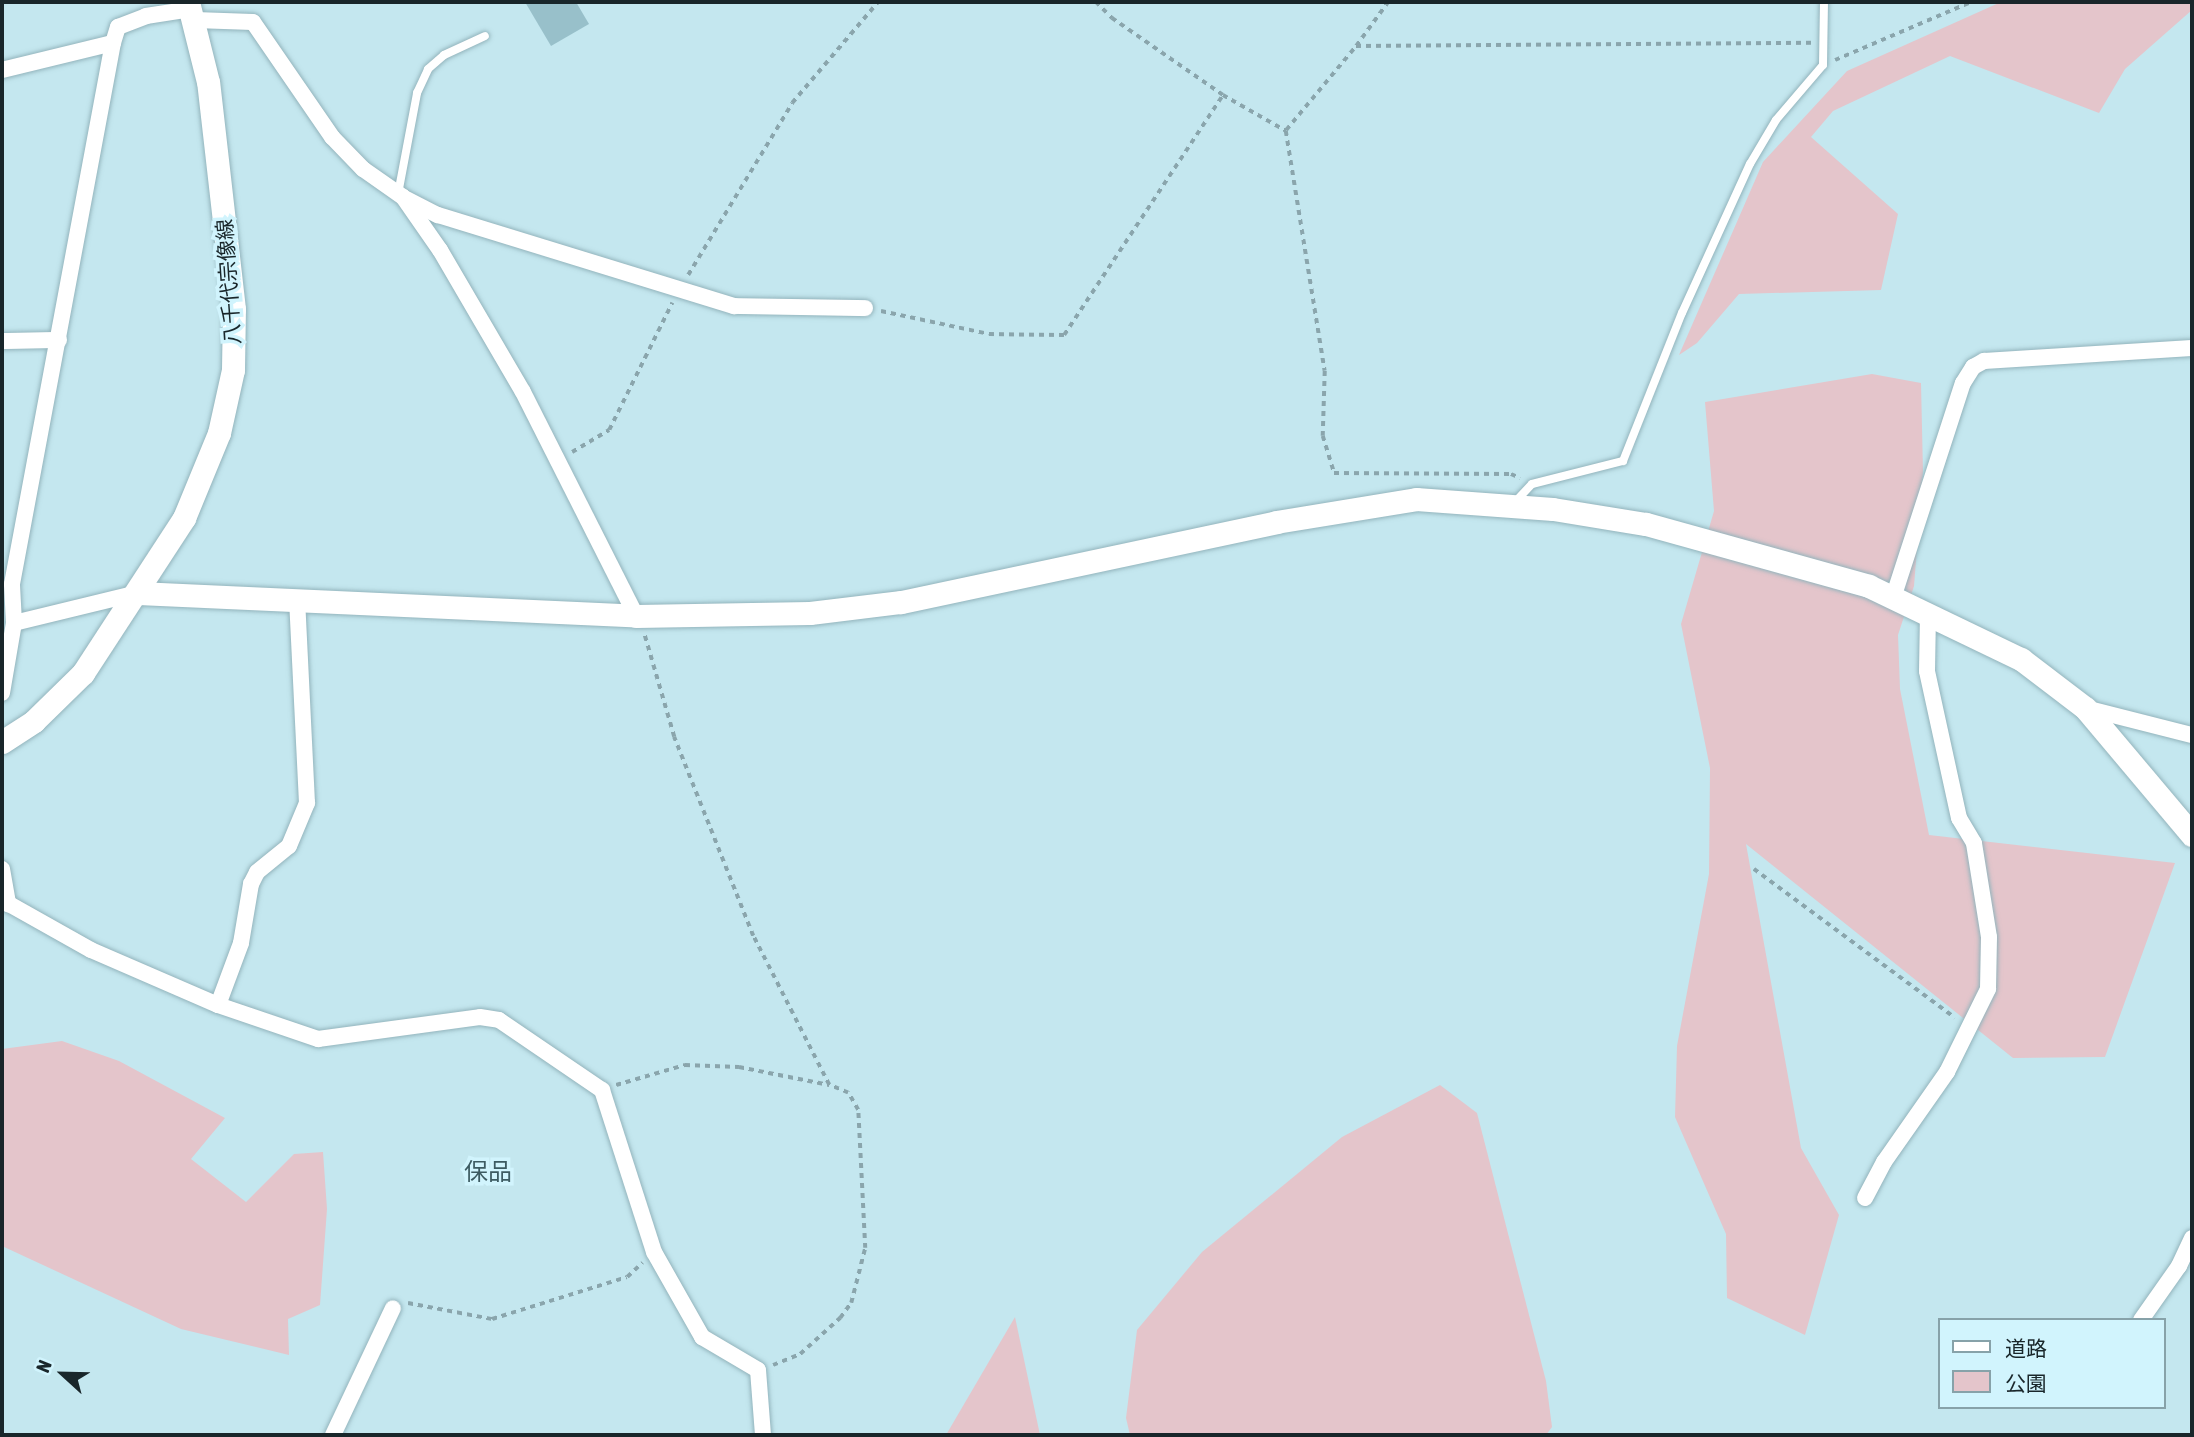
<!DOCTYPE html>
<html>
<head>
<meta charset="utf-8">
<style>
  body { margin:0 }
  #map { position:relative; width:2194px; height:1437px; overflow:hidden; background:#c4e7ef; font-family:"Asap Condensed","Noto Sans JP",sans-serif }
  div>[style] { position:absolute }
  .green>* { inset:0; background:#e4c5cb }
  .building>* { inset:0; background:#98c0ca }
  .path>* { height:3.5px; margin-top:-1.75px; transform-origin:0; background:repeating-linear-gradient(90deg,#8aa5ac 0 5px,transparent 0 10px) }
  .roads { filter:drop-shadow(0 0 2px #93b4bc) drop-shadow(0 0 2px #93b4bc) }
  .lane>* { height:8px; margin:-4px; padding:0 4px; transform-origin:4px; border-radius:4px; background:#fff }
  .street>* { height:16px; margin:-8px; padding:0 8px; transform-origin:8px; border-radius:8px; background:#fff }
  .secondary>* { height:23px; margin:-11.5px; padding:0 11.5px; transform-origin:11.5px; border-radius:11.5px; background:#fff }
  span { translate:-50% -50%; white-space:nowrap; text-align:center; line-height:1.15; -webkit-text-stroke:7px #d1f4fd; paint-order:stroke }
  .street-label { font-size:21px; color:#19262a }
  .quarter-label { font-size:24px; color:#3d5b62 }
  .frame { position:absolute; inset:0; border:4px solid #19262a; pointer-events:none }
  .legend { position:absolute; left:1938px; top:1318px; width:228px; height:91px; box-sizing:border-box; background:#d1f4fd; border:2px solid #87a2a9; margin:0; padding:9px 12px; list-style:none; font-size:21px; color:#19262a }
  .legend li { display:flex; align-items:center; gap:14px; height:35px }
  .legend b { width:35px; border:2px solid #87a2a9 }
  .north { position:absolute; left:28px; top:1339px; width:70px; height:70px; -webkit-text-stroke:5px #d1f4fd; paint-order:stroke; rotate:292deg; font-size:19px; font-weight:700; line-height:28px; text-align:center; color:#19262a }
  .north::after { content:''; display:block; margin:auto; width:24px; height:32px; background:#19262a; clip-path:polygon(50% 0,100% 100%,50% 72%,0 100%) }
</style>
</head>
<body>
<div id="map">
  <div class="green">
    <div style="clip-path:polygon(2001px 2px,2192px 2px,2192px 10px,2125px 69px,2099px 113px,1950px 56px,1833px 111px,1811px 137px,1898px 214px,1881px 290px,1739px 294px,1697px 343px,1679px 355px,1763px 162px,1847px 71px)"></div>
    <div style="clip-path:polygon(1872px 374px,1921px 383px,1923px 472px,1914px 586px,1898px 635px,1900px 689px,1929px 835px,2175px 863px,2105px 1057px,2013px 1058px,1746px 844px,1801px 1148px,1839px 1215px,1805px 1335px,1727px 1298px,1726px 1234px,1675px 1117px,1677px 1046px,1709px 874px,1710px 768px,1681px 624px,1714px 511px,1705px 402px)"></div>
    <div style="clip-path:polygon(62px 1041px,119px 1061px,225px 1118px,191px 1159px,246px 1202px,294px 1154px,323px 1152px,327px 1209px,320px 1305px,288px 1319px,289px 1355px,181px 1329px,2px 1246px,2px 1049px)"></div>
    <div style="clip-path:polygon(1440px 1085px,1477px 1113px,1546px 1381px,1552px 1427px,1546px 1435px,1130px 1435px,1126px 1418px,1137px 1330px,1202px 1252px,1342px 1137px)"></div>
    <div style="clip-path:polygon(1015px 1317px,1040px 1435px,946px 1435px)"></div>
  </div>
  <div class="building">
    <div style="clip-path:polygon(525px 2px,576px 2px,589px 24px,551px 46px)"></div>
  </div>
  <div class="path">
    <div style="left:1096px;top:2px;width:23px;rotate:45deg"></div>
    <div style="left:1112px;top:18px;width:135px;rotate:34.7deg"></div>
    <div style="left:1223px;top:95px;width:73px;rotate:29.7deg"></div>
    <div style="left:1286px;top:131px;width:243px;rotate:80.8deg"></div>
    <div style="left:1325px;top:371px;width:65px;rotate:91.8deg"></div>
    <div style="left:1323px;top:436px;width:39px;rotate:73deg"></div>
    <div style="left:1334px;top:473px;width:177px;rotate:0.3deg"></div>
    <div style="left:1511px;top:474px;width:10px;rotate:24deg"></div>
    <div style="left:1356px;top:46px;width:54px;rotate:-54deg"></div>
    <div style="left:1835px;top:60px;width:148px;rotate:-23.1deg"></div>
    <div style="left:1286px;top:130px;width:109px;rotate:-50.2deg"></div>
    <div style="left:1356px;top:46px;width:457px;rotate:-0.4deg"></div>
    <div style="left:688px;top:275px;width:201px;rotate:-58.8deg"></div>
    <div style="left:792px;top:103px;width:133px;rotate:-49.6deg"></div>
    <div style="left:881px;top:311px;width:110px;rotate:12deg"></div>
    <div style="left:989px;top:334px;width:75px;rotate:0.8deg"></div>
    <div style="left:1064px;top:335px;width:288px;rotate:-56.5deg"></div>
    <div style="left:572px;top:452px;width:43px;rotate:-30.7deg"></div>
    <div style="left:609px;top:430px;width:142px;rotate:-63.6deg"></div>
    <div style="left:1754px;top:869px;width:250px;rotate:36.5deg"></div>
    <div style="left:616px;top:1085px;width:72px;rotate:-16.2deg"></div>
    <div style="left:685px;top:1065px;width:54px;rotate:2.1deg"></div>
    <div style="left:739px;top:1067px;width:92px;rotate:11.3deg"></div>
    <div style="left:829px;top:1085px;width:167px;rotate:-117deg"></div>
    <div style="left:753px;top:936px;width:214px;rotate:-111.7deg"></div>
    <div style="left:674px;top:737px;width:107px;rotate:-106.2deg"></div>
    <div style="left:408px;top:1303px;width:86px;rotate:10.8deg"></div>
    <div style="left:492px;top:1319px;width:141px;rotate:-17.3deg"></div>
    <div style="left:627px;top:1277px;width:21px;rotate:-43deg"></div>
    <div style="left:773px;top:1365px;width:29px;rotate:-22deg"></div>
    <div style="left:800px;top:1354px;width:54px;rotate:-42deg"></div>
    <div style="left:840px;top:1318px;width:19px;rotate:-54deg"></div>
    <div style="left:851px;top:1303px;width:57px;rotate:-75.7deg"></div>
    <div style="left:865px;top:1248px;width:138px;rotate:-92.9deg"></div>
    <div style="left:858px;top:1110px;width:20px;rotate:-120deg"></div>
    <div style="left:848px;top:1093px;width:21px;rotate:-157deg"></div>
  </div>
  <div class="roads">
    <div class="lane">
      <div style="left:398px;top:194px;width:103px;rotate:-79.3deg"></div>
      <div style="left:417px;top:93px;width:26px;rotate:-65deg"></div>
      <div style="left:428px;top:69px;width:21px;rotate:-41deg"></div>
      <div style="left:444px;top:55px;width:45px;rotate:-24.9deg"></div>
      <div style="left:1516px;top:501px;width:23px;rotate:-47deg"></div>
      <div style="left:1532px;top:484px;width:94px;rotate:-14.2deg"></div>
      <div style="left:1623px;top:461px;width:159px;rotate:-68.3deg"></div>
      <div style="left:1682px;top:313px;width:164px;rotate:-65.5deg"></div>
      <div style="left:1750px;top:164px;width:51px;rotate:-59.4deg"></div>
      <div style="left:1776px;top:120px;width:72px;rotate:-49.5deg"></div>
      <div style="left:1823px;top:65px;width:63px;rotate:-89.1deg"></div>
    </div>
    <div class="street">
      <div style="left:195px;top:20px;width:58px;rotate:2deg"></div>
      <div style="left:253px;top:22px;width:140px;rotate:55.5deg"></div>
      <div style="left:332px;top:137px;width:45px;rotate:45.9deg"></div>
      <div style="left:363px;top:169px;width:49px;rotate:35deg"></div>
      <div style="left:403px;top:197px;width:65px;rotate:55.1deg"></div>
      <div style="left:440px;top:250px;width:164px;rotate:59.7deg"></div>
      <div style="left:523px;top:392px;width:251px;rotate:63.2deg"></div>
      <div style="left:2px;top:70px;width:114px;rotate:-13.7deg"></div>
      <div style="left:406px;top:199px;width:36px;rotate:27deg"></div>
      <div style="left:438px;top:215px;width:310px;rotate:17.1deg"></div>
      <div style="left:734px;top:306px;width:131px;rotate:0.9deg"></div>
      <div style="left:2px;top:341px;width:57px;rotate:-1deg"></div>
      <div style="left:1893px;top:598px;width:226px;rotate:-72deg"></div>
      <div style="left:1963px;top:383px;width:19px;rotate:-58deg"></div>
      <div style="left:1973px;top:367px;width:13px;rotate:-29deg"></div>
      <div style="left:1984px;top:361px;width:208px;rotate:-3.6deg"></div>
      <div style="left:14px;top:623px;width:127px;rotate:-13.7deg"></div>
      <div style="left:2px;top:693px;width:71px;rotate:-80.3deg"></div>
      <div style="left:14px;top:623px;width:39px;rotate:-93deg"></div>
      <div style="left:12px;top:584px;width:550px;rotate:-79.43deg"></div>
      <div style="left:113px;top:43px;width:17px;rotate:-73deg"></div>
      <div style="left:118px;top:27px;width:30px;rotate:-21deg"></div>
      <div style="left:146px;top:16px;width:47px;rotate:-8.7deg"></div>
      <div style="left:2085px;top:708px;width:110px;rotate:14.2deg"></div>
      <div style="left:2px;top:869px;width:36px;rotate:80deg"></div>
      <div style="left:2px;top:900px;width:102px;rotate:29.3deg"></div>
      <div style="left:91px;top:950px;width:138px;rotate:23.4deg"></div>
      <div style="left:218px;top:1005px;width:66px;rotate:-69.6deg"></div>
      <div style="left:241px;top:943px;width:60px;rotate:-80.4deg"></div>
      <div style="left:251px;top:884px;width:13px;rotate:-63deg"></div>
      <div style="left:257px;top:872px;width:41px;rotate:-39.1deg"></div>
      <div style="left:289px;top:846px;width:47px;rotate:-67.3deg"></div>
      <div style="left:307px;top:803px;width:203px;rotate:-92.8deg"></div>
      <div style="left:218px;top:1005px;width:106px;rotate:18.8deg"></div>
      <div style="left:318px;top:1039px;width:163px;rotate:-7.7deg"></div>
      <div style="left:480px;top:1017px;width:19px;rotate:9deg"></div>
      <div style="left:499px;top:1020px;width:125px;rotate:34.2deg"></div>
      <div style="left:602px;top:1090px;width:170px;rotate:72.2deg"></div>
      <div style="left:654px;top:1252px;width:98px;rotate:60.5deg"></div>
      <div style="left:702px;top:1337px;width:65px;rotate:30.5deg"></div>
      <div style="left:758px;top:1370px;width:65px;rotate:85.6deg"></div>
      <div style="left:1865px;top:1198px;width:41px;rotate:-62.2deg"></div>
      <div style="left:1884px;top:1162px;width:110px;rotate:-55deg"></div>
      <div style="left:1947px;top:1072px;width:93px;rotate:-63.7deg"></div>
      <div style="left:1988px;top:989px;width:52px;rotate:-88.9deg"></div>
      <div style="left:1989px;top:937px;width:95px;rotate:-99.1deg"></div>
      <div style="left:1974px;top:843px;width:29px;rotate:-121deg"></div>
      <div style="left:1959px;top:818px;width:150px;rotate:-102.3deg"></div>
      <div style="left:1927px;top:671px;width:58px;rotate:-89deg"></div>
      <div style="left:2141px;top:1320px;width:66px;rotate:-54.9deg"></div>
      <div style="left:2179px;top:1266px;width:31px;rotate:-65deg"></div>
      <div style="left:333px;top:1435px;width:140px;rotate:-64.7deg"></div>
    </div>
    <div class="secondary">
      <div style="left:138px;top:593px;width:499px;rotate:2.6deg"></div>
      <div style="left:636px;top:616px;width:174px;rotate:-1deg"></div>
      <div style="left:810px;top:613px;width:92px;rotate:-6.9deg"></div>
      <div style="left:901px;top:602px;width:383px;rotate:-12deg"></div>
      <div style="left:1276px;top:522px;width:142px;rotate:-9.3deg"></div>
      <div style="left:1416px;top:499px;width:137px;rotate:4.2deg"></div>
      <div style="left:1553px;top:509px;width:94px;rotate:9.2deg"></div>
      <div style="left:1646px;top:524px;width:231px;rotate:15.5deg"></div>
      <div style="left:1869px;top:586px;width:169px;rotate:25.7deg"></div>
      <div style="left:2021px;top:659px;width:81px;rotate:37.4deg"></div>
      <div style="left:2085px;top:708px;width:166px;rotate:49.9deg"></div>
      <div style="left:2px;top:742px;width:38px;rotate:-33deg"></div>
      <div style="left:34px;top:721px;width:69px;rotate:-44.4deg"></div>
      <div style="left:83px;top:673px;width:185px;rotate:-56.9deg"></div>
      <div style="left:184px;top:518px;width:92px;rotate:-67.6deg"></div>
      <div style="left:219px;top:433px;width:65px;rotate:-77.5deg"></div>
      <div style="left:233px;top:370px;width:61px;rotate:-89.1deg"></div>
      <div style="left:234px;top:309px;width:228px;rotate:-96.5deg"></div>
      <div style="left:208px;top:82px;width:82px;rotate:-104deg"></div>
    </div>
  </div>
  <div class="street-label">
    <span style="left:228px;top:282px;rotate:-94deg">八千代宗像線</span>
  </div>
  <div class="quarter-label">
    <span style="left:488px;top:1172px">保品</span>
  </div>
  <div class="frame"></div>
  <ul class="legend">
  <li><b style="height:9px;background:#fff"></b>道路</li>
  <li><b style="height:19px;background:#e4c5cb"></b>公園</li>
  </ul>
  <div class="north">N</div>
</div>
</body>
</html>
